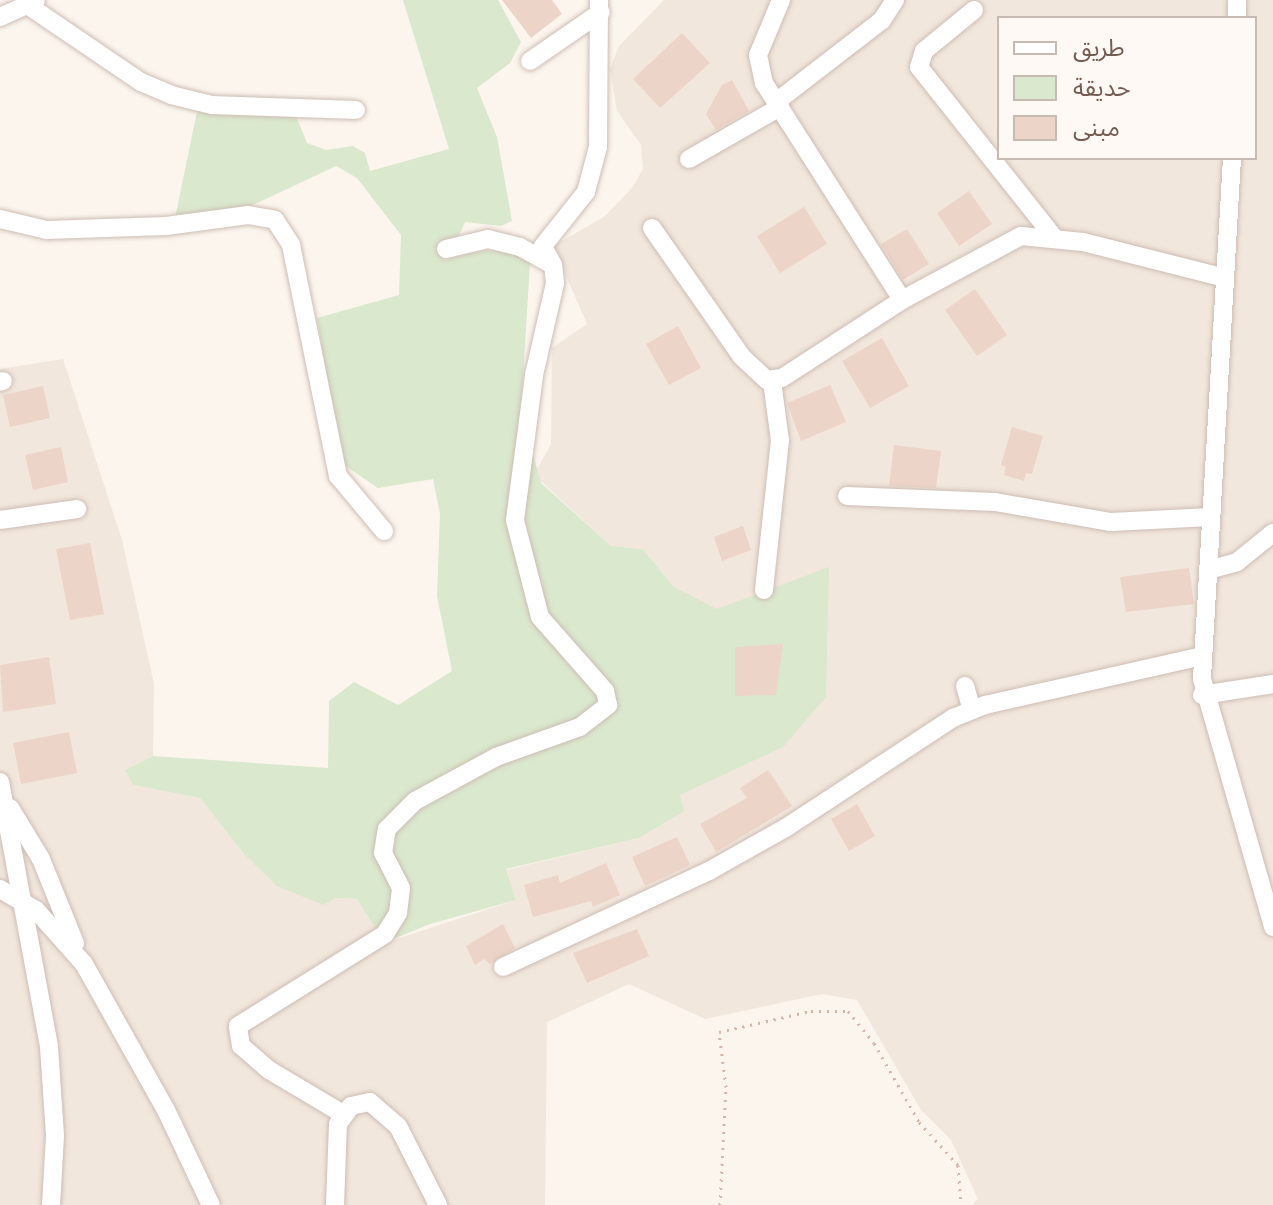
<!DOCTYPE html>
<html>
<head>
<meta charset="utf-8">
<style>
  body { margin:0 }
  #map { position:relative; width:1273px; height:1205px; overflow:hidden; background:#fbf5ed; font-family:Ubuntu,"Noto Sans Arabic",sans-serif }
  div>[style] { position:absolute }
  .residential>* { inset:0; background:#f2e7dc }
  .green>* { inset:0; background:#dae8cd }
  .building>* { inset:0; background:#edd4c8 }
  .path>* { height:3px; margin-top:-1.5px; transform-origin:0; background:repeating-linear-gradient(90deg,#d3b7aa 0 2px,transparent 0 8px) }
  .roads { filter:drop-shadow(0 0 2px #cdbdb4) drop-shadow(0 0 2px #cdbdb4) }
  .minor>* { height:18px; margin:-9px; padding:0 9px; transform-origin:9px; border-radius:9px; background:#fff }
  span { translate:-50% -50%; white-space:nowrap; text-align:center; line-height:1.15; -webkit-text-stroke:6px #fef9f4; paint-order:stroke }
  .legend { position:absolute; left:997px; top:16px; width:260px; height:144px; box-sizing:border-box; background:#fef9f4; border:2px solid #c7bab3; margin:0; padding:10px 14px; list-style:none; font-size:24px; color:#755c52 }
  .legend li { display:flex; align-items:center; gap:16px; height:40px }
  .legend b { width:40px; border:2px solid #c7bab3 }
</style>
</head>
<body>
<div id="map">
  <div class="residential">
    <div style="clip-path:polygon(evenodd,664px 0,1273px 0,1273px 1205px,972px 1205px,978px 1199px,951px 1140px,921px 1110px,857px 1000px,822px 994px,705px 1019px,629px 984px,547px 1022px,545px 1205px,0 1205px,0 369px,63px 359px,122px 540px,154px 684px,153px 756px,125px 770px,133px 785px,200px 798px,244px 854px,336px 898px,357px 899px,384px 943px,516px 900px,506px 870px,639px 838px,679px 795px,782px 747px,829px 568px,717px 610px,674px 587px,643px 549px,611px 546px,534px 475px,551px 444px,552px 348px,587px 324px,553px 246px,604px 217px,632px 188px,643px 169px,641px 145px,617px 111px,610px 69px,619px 46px,664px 0,999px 18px,1255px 18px,1255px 158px,999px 158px,999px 18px)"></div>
  </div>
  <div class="green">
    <div style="clip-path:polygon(403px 0,498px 0,521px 42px,510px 63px,477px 88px,497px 137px,512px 221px,501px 226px,465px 222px,458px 238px,438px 242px,444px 260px,486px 250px,519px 253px,530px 262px,521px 410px,541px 483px,611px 546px,643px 549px,674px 587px,717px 609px,829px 567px,826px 697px,783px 747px,680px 795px,684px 811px,639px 838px,506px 869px,516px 900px,430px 924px,384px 943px,357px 899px,336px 898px,323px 905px,277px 886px,244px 854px,200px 798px,133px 785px,125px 770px,153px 756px,328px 768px,329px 701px,354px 682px,398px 705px,452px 671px,437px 596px,440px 514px,433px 479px,378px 488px,341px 463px,317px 318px,399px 295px,401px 235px,357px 178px,336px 166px,240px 211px,175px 218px,200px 97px,294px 111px,307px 143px,326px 150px,353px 146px,365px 153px,370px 171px,449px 149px)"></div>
  </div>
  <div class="building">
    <div style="clip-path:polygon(502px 0,552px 0,562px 14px,531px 38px)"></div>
    <div style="clip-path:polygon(682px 33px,710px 63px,660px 108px,633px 79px)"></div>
    <div style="clip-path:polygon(732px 80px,749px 111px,716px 130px,706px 114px,722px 85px)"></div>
    <div style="clip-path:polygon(969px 191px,992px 224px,959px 246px,937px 213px)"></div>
    <div style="clip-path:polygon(804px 207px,827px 244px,780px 273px,757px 236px)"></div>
    <div style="clip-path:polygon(907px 229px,929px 264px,903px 280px,881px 244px)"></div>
    <div style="clip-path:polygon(975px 289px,1007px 335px,977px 356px,945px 310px)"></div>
    <div style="clip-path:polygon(678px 326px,701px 368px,669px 385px,646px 344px)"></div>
    <div style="clip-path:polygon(882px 338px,909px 386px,870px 408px,842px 361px)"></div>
    <div style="clip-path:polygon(830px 385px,846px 422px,801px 441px,787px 403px)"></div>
    <div style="clip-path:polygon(43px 386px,50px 418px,10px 427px,3px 395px)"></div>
    <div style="clip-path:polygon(1012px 427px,1043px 436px,1032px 474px,1026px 473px,1024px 481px,1004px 475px,1006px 467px,1001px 465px)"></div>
    <div style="clip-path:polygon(894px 445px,941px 451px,936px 488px,889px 486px)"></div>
    <div style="clip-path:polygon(61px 447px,68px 482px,33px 490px,25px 455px)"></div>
    <div style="clip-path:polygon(743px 526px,751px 550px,722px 561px,714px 537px)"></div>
    <div style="clip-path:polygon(90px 543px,104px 614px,70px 620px,56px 549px)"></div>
    <div style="clip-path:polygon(1189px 568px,1194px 604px,1126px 612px,1120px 577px)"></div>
    <div style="clip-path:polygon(783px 644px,776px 695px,735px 696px,735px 647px)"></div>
    <div style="clip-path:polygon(49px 657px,56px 704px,3px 712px,0 665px)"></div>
    <div style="clip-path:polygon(69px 732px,77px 773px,21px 784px,13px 743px)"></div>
    <div style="clip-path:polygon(768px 770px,792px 806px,716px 852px,700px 824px,747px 798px,740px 788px)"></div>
    <div style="clip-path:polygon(857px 804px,875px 836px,849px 851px,831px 819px)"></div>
    <div style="clip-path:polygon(677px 837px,690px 865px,645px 886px,632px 857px)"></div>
    <div style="clip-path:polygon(606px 863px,620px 895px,593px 907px,591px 901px,533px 917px,524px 885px,558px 875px,560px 883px)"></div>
    <div style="clip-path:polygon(503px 924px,515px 948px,490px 964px,484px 959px,475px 965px,466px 946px)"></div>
    <div style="clip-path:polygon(637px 929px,649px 956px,587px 983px,573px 953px)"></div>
  </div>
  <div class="path">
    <div style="left:720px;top:1205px;width:118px;rotate:-87.1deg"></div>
    <div style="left:726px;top:1087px;width:55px;rotate:-97.3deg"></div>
    <div style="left:719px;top:1032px;width:94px;rotate:-12.9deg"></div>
    <div style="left:811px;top:1011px;width:37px"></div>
    <div style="left:848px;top:1011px;width:41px;rotate:50.9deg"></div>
    <div style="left:874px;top:1043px;width:91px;rotate:60.3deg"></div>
    <div style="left:919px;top:1122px;width:58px;rotate:47.8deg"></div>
    <div style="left:958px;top:1165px;width:40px;rotate:85.7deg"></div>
  </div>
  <div class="roads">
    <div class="minor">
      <div style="left:781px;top:0;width:60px;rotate:112.7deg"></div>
      <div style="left:758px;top:55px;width:29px;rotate:78deg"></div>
      <div style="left:764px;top:83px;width:257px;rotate:57.5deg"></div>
      <div style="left:29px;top:6px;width:135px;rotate:34.2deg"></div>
      <div style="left:141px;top:82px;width:33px;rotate:23deg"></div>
      <div style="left:171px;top:95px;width:42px;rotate:13.7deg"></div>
      <div style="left:212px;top:105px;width:144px;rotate:2deg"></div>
      <div style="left:974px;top:10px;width:65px;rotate:140.6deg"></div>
      <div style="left:924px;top:51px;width:17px;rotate:107deg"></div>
      <div style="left:919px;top:67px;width:216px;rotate:51.6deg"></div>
      <div style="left:0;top:17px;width:39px;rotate:-24deg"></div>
      <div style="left:1237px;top:18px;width:18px;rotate:-90deg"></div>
      <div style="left:530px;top:61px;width:86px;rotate:-34.6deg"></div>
      <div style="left:776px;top:102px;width:134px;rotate:-37.7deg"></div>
      <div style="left:882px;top:20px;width:24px;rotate:-57deg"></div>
      <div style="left:1232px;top:158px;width:522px;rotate:93.3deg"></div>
      <div style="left:1202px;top:679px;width:258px;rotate:74deg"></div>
      <div style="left:689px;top:159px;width:105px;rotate:-29.7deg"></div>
      <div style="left:0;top:219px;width:48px;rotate:13.2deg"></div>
      <div style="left:47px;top:230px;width:119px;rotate:-1.9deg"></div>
      <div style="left:166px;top:226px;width:83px;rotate:-7.6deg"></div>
      <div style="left:248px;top:215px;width:27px;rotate:10deg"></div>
      <div style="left:275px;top:220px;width:30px;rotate:57deg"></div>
      <div style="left:291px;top:245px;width:236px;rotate:78.5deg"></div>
      <div style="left:338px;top:476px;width:72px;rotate:50.1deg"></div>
      <div style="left:652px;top:228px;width:157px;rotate:55.1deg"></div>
      <div style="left:742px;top:357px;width:34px;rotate:43deg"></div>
      <div style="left:767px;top:380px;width:15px;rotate:-8deg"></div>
      <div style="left:782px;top:378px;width:143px;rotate:-33deg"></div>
      <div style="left:902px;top:300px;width:135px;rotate:-28.3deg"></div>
      <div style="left:1021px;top:236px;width:62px;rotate:5.5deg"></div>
      <div style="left:1083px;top:242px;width:146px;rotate:14.2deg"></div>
      <div style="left:446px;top:249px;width:43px;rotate:-13.4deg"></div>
      <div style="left:488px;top:239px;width:33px;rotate:14deg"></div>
      <div style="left:520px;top:247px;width:38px;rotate:29deg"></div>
      <div style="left:0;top:382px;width:3px;rotate:-18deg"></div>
      <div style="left:847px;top:496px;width:148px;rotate:2.3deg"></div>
      <div style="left:995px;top:502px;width:118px;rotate:9.8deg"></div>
      <div style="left:1111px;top:522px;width:100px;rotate:-2.9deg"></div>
      <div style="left:0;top:520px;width:78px;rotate:-8.1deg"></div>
      <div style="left:1208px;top:570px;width:30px;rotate:-15deg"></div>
      <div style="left:1237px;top:562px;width:46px;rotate:-38.9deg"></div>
      <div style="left:764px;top:590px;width:150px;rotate:-83.9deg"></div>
      <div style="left:780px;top:441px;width:61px;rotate:-97.6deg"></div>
      <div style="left:965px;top:686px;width:25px;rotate:74deg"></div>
      <div style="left:1202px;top:695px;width:72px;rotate:-8.8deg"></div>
      <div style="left:0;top:782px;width:269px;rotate:79.5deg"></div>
      <div style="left:49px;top:1047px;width:89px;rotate:86.1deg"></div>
      <div style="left:55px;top:1136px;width:69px;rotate:93.3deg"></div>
      <div style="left:10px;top:808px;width:60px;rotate:58.7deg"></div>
      <div style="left:41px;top:859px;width:91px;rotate:68deg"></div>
      <div style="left:0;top:889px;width:42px;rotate:30.3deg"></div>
      <div style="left:36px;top:910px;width:72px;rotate:48.4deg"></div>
      <div style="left:84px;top:964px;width:167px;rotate:60.7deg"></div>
      <div style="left:166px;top:1110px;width:105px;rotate:64.7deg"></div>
      <div style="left:503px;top:967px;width:227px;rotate:-25deg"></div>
      <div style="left:709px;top:871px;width:90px;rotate:-29.4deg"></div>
      <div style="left:787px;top:827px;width:199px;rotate:-33.3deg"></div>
      <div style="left:953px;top:718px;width:35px;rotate:-22deg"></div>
      <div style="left:985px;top:705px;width:222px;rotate:-12.7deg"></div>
      <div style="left:343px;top:1114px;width:86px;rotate:-149.3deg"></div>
      <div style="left:269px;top:1070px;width:37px;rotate:-139deg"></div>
      <div style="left:241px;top:1046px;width:20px;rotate:-99deg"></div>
      <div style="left:238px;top:1026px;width:173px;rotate:-32deg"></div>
      <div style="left:385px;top:934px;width:25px;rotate:-58deg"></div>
      <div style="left:398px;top:913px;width:25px;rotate:-83deg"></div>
      <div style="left:401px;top:888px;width:39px;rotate:-117deg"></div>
      <div style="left:383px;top:853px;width:24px;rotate:-81deg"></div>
      <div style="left:387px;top:829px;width:40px;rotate:-45deg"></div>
      <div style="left:415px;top:801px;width:92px;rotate:-28.5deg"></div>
      <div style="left:496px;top:757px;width:89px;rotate:-19.7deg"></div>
      <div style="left:580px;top:727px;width:36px;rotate:-38deg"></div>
      <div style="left:608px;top:705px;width:14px;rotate:-102deg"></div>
      <div style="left:605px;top:691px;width:98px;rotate:-131.3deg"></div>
      <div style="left:540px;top:617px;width:100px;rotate:-104.5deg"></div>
      <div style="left:515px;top:520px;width:146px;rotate:-82.5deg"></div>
      <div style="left:534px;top:375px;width:94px;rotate:-77.1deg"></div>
      <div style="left:555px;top:283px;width:18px;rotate:-96deg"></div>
      <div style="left:553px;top:265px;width:21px;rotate:-118deg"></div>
      <div style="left:543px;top:246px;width:69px;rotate:-51.5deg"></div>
      <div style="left:586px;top:192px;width:47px;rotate:-75.1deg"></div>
      <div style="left:598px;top:147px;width:147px;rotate:-89.6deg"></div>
      <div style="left:335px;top:1205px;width:81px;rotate:-87.9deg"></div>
      <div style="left:338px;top:1124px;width:22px;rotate:-54deg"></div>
      <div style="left:351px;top:1106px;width:19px;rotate:-12deg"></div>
      <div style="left:370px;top:1102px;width:37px;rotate:41deg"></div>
      <div style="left:398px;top:1126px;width:89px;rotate:63.1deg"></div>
    </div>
  </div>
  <ul class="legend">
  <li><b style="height:10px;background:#fff"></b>طريق</li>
  <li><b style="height:22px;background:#dae8cd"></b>حديقة</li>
  <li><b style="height:22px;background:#edd4c8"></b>مبنى</li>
  </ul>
</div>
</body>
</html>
